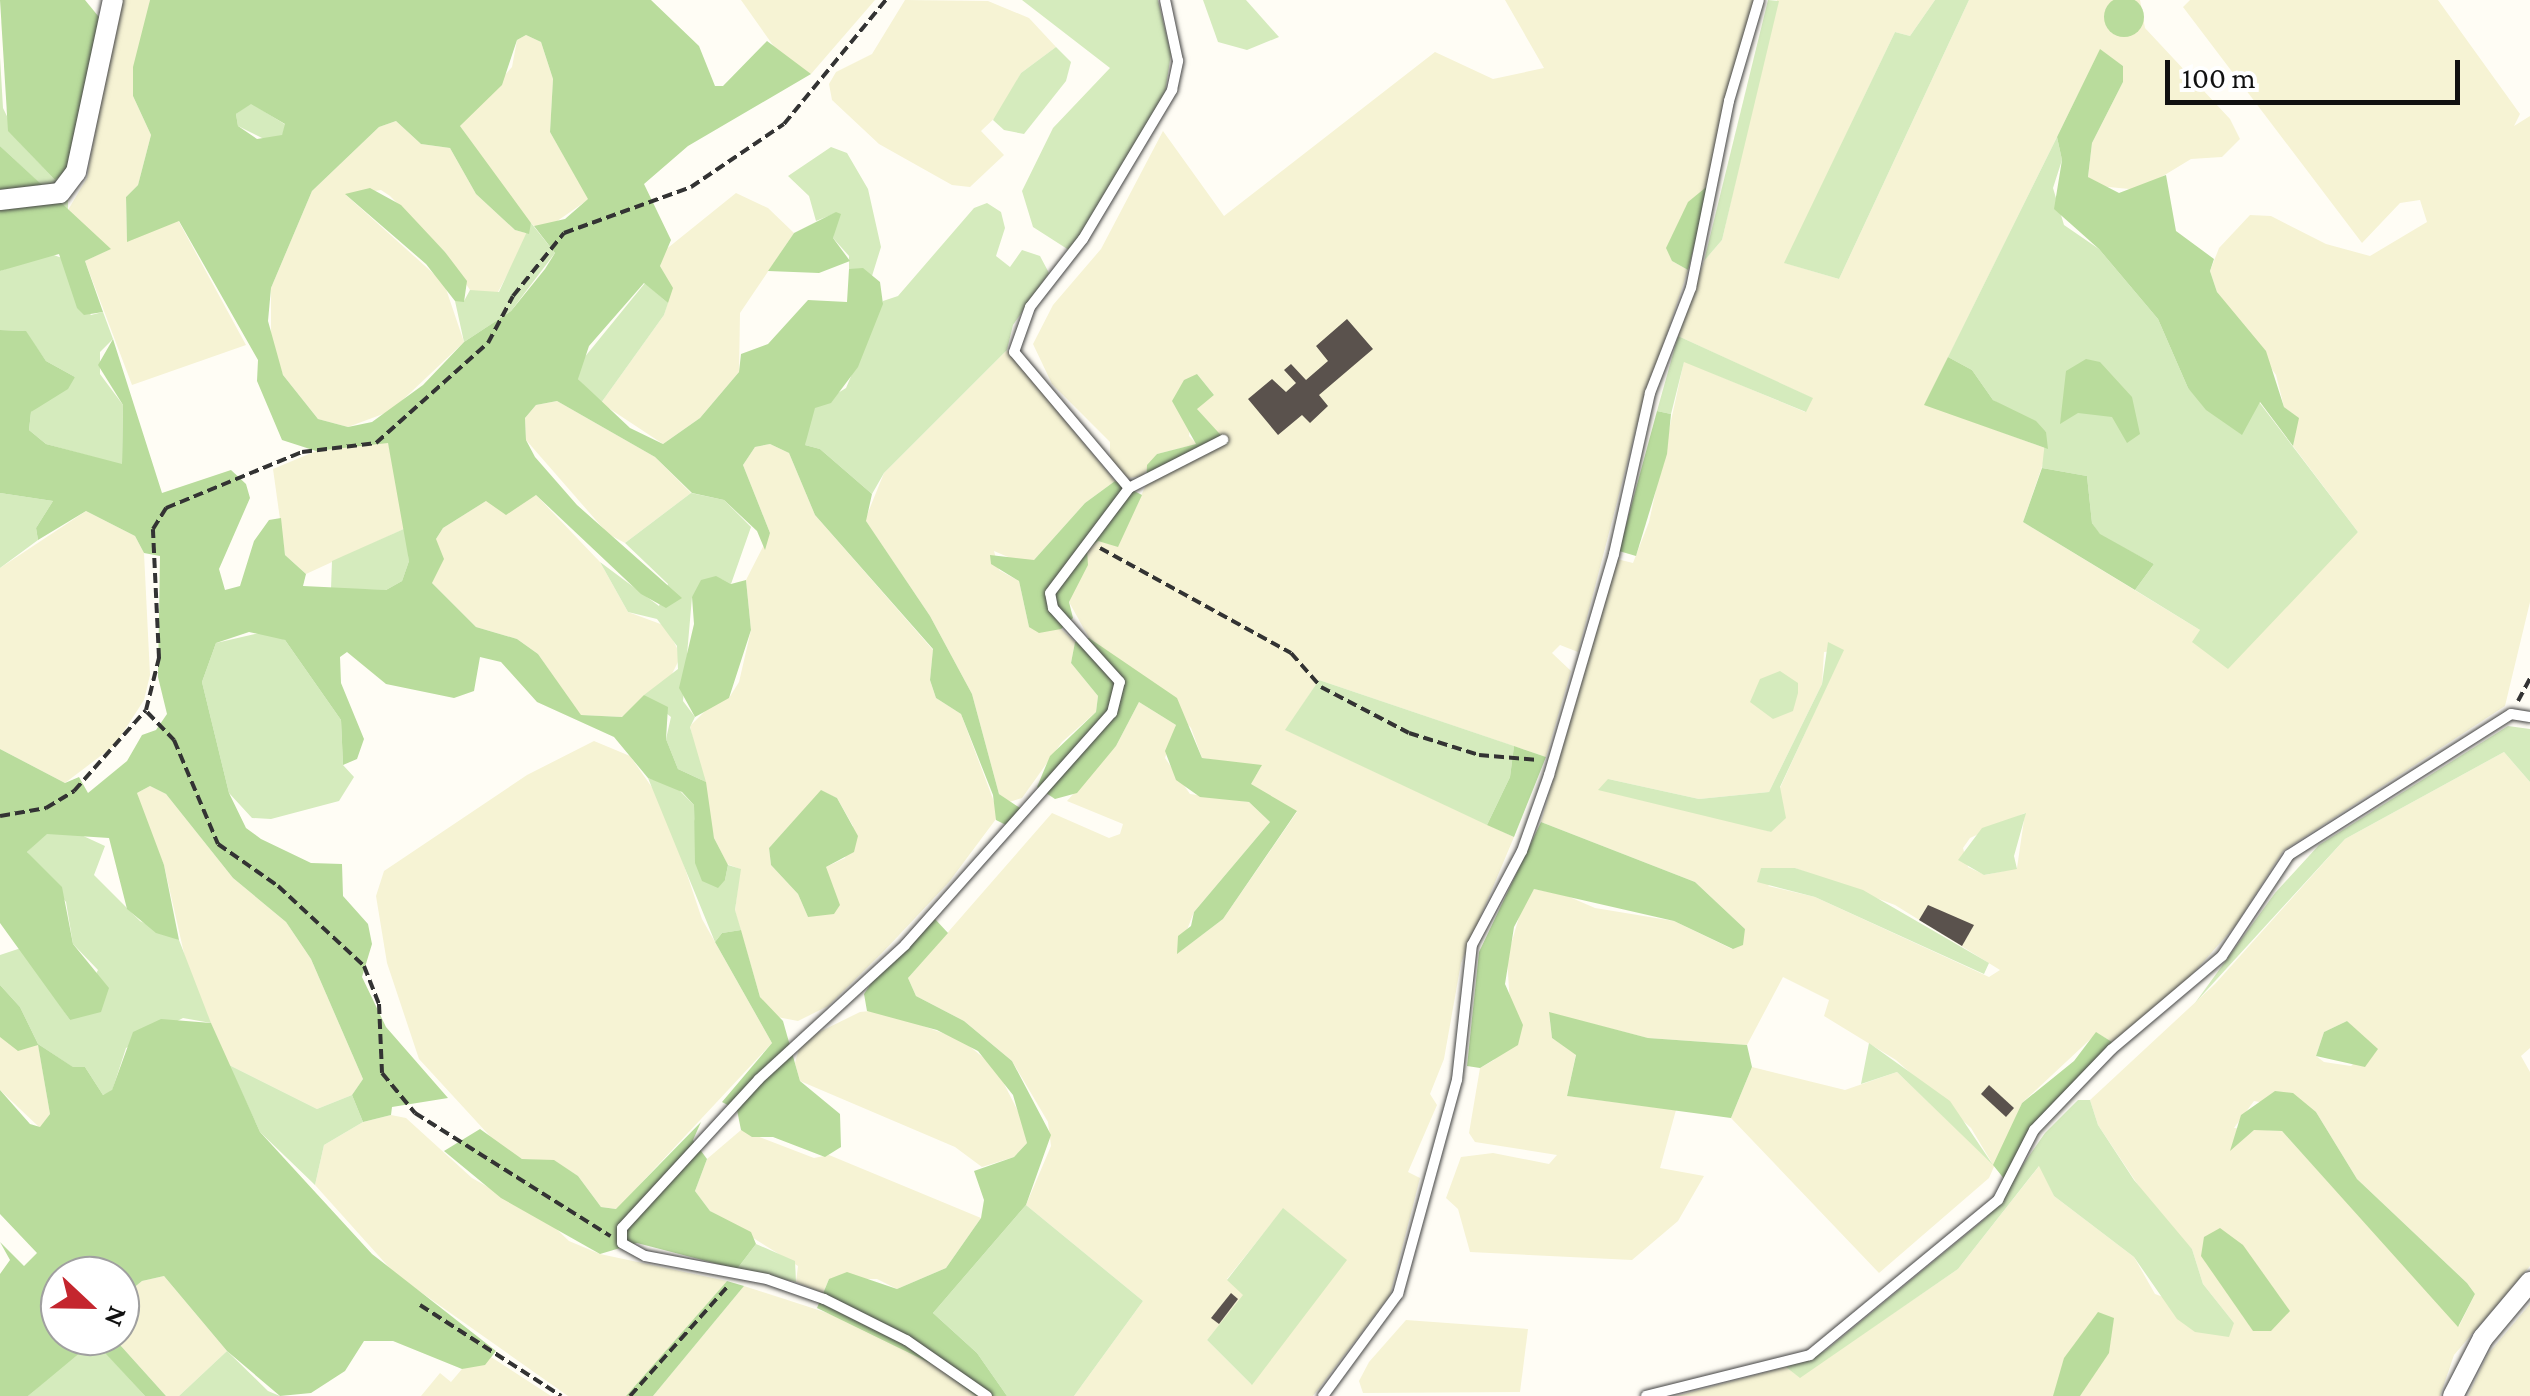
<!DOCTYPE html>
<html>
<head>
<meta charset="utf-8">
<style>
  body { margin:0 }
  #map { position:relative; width:2530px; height:1396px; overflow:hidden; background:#fffdf5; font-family:"Crimson Pro",serif }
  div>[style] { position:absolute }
  .farmland>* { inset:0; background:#f6f3d4 }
  .green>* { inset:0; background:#d5ebbd }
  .forest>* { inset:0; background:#b9dc9c }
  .round { border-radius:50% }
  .building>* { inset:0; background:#5a524d }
  .path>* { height:4px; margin-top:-2px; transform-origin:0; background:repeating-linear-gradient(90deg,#333 0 10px,transparent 0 15px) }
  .roads { filter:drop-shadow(0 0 2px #444) drop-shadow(0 0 2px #444) }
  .service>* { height:10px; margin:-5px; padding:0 5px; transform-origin:5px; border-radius:5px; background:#fff }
  .minor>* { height:20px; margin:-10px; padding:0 10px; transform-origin:10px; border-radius:10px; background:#fff }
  span { translate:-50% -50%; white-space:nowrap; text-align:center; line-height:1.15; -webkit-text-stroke:10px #fff; paint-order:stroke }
  .north { position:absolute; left:40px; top:1256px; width:100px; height:100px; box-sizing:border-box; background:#fff; border:2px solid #a0a0a0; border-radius:50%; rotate:112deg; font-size:28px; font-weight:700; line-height:40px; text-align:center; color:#111 }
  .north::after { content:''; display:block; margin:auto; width:35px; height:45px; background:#c4262e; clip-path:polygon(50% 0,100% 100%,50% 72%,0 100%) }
  .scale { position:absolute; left:2165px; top:60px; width:295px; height:45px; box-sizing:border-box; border:5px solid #111; border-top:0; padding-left:12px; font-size:30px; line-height:35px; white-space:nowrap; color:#111; -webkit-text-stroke:8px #fff; paint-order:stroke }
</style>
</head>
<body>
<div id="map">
  <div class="farmland">
    <div style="clip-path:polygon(118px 0,150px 0,133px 96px,151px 135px,138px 185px,126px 197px,127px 241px,178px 220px,246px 345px,132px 385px,85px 261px,110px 249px,68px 210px,87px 178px)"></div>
    <div style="clip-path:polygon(741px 0,875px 0,811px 74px,782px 58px)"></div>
    <div style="clip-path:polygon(905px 0,988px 1px,1029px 18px,1056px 47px,1021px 73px,1001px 112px,981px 131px,1004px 155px,970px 187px,952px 185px,879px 144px,832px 100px,829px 84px,836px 72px,872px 54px)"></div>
    <div style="clip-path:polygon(evenodd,1505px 0,1755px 0,1710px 184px,1672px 261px,1688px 270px,1637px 425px,1578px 652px,1560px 645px,1552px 653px,1571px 671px,1546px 757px,1319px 680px,1286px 730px,1514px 837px,1461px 963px,1444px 1059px,1430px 1094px,1437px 1105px,1408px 1172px,1420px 1178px,1390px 1295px,1313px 1396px,1074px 1396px,1143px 1301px,1026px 1205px,1051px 1146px,1048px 1122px,1012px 1061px,964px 1021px,916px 996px,908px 978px,1052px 813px,1109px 838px,1120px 834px,1123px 824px,1067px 801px,1116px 746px,1139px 702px,1176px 725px,1165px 758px,1190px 794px,1249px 802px,1270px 822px,1194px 912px,1178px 953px,1223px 919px,1297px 812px,1250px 784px,1261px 767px,1202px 758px,1191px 728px,1143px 677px,1089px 638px,1069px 602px,1087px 550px,1098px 541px,1118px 546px,1146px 485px,1227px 443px,1196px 408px,1214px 395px,1197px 374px,1189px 436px,1197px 444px,1157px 454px,1143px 476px,1128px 478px,1110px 460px,1110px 442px,1052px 384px,1033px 344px,1053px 305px,1101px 249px,1163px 131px,1224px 216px,1435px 52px,1493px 79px,1544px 68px,1505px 0,1283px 1209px,1252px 1384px,1251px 1384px,1207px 1340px,1244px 1295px,1227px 1279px,1283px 1209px)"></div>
    <div style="clip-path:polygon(evenodd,1777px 0,1935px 0,1910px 36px,1895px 32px,1785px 263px,1839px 279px,1969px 0,2140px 0,2145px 28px,2230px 119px,2240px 139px,2222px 157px,2191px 159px,2140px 190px,2098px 186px,2088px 177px,2092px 143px,2123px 82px,2123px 66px,2100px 50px,1925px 404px,2048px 449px,2023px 522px,2200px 630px,2358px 532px,2293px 446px,2298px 418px,2284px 407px,2276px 375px,2217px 292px,2210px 271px,2219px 248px,2250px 215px,2271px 216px,2326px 244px,2370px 256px,2427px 222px,2420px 200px,2400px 203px,2362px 243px,2183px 7px,2190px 0,2438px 0,2520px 114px,2514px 126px,2530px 116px,2530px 602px,2505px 706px,2283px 851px,2235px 926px,2173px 996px,2112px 1042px,2097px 1033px,2022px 1103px,1989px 1178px,1879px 1273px,1731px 1118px,1752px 1067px,1845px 1090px,1897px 1072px,1992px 1163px,1971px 1128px,1896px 1060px,1824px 1016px,1829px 1000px,1783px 977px,1747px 1045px,1648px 1038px,1549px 1013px,1552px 1038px,1576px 1054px,1567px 1096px,1676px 1110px,1660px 1168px,1704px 1176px,1678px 1221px,1632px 1260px,1470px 1252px,1458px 1209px,1446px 1198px,1461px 1157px,1493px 1153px,1549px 1164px,1557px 1155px,1475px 1142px,1469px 1133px,1480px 1068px,1494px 1060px,1510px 1005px,1507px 958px,1524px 900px,1534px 889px,1565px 895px,1595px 908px,1674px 921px,1732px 949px,1745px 929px,1695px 882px,1541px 822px,1617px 559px,1633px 563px,1649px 522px,1684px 361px,1805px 412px,1812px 398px,1678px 336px,1704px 261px,1722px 240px,1777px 0,1843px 650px,1780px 788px,1771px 832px,1608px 779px,1699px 799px,1769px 792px,1822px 684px,1824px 652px,1843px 650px,1777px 0,2025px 813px,2017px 868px,1985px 875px,1968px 867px,1963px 848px,1970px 838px,2025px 813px,1777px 0,1795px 868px,1895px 905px,2000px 970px,1989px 977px,1815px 897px,1768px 886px,1795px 868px)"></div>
    <div style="clip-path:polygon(526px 35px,541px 42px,553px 79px,550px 132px,589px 199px,550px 226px,534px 226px,522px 214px,460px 126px,512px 67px,517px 40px)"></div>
    <div style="clip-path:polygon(396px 121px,421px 144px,450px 148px,476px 194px,515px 230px,529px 234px,498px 292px,482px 295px,470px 290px,445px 252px,390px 196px,381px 190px,346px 195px,444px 283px,464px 342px,391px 411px,348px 427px,318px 419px,283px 375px,271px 344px,271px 288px,312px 191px,379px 127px)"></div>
    <div style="clip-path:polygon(736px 193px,768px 208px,794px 233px,740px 313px,739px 372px,700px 418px,663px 444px,601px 403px,664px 315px,672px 288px,660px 266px,664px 251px)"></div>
    <div style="clip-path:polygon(1007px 350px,1115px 481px,1085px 503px,1034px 560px,1022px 563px,994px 551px,999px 570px,1019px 581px,1029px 627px,1061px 629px,1075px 642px,1071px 663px,1098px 696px,1096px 712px,1062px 742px,1022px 798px,1009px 802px,999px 794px,972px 694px,930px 616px,865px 520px,884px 473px)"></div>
    <div style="clip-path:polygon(557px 401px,655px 457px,691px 493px,625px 543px,608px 534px,526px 440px,525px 418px,536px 405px)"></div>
    <div style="clip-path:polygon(388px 442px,406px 528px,306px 574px,285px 555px,273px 469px,316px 451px)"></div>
    <div style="clip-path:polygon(evenodd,770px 444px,789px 453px,815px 515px,933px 650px,930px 680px,936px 698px,961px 714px,999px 815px,949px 882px,883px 952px,828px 1006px,798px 1021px,772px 1016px,760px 997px,735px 911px,740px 869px,727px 864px,714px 838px,690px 726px,712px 704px,729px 698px,739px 682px,751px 630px,746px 580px,770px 533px,743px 465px,755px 447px,770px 444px,821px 791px,837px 798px,853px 826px,845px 858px,826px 867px,808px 917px,798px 894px,771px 865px,769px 848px,821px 791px)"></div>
    <div style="clip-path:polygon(536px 495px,600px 562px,628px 612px,666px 626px,681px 656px,670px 678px,622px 717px,580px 715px,538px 654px,517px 639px,476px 627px,432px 583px,436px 539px,443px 528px,486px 501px,515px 505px)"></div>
    <div style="clip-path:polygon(86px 511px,135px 536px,144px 553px,150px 675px,144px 700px,115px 745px,65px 783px,0 749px,0 568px)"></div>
    <div style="clip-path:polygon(594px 741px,630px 756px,663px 803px,702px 919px,772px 1043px,617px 1209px,601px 1207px,578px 1176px,554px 1161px,522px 1159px,499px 1146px,419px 1059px,387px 963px,376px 896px,384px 871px,527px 775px)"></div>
    <div style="clip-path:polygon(evenodd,2504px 752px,2530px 782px,2530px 1048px,2521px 1056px,2530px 1072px,2530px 1266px,2454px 1355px,2440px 1396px,1676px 1396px,1786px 1367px,1800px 1377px,1958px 1269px,2040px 1165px,2054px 1196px,2134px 1257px,2155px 1294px,2234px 1323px,2203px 1284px,2192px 1249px,2154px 1209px,2098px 1125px,2090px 1100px,2215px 984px,2345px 839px,2504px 752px,2347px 1021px,2372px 1047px,2351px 1066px,2324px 1062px,2316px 1056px,2324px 1032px,2347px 1021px,2504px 752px,2254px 1101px,2316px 1112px,2357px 1179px,2467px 1283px,2475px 1294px,2459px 1326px,2282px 1131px,2234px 1128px,2254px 1101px)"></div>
    <div style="clip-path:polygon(150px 786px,166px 794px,233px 878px,286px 922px,311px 959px,363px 1079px,352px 1095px,317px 1109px,229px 1065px,188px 971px,164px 865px,144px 820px,137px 793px)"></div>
    <div style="clip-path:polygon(879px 1010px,962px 1040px,996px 1068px,1022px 1119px,1027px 1143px,1014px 1157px,982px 1167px,955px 1147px,800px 1081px,795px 1063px,801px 1041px,860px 1012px)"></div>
    <div style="clip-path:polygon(0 1037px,38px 1044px,50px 1114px,40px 1128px,0 1090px)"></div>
    <div style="clip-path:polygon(391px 1115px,406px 1118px,472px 1178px,548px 1221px,569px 1241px,600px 1254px,727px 1281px,626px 1396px,568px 1396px,395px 1274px,315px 1185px,324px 1145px,363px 1122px)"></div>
    <div style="clip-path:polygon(741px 1130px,814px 1158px,829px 1155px,981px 1218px,946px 1268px,897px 1289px,877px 1279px,829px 1279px,823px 1293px,796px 1282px,798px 1266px,710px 1211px,695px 1191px,707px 1159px)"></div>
    <div style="clip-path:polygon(164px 1276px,227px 1351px,179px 1396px,166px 1396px,112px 1336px,120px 1336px,120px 1299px,142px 1281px)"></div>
    <div style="clip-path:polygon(744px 1286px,846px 1319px,936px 1366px,976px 1396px,653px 1396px)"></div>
    <div style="clip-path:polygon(2530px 1304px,2530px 1396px,2468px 1396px,2488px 1354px)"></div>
    <div style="clip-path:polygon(1406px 1320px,1528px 1329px,1520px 1392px,1363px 1393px,1359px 1381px,1369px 1362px)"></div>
    <div style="clip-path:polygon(491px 1357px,551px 1396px,421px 1396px,440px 1373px,451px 1382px,462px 1369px)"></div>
  </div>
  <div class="green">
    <div style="clip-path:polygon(1022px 0,1158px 0,1171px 54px,1164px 99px,1072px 252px,1033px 227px,1022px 191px,1053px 128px,1110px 68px)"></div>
    <div style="clip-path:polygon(1203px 0,1246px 0,1279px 37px,1247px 50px,1218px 42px)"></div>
    <div style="clip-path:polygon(1768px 0,1779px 1px,1722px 240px,1704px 261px)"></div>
    <div style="clip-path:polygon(1935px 0,1969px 0,1839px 279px,1784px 263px,1895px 32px,1910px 36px)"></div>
    <div style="clip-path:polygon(1056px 47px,1071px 62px,1066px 81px,1024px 134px,1004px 130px,993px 120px,1021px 73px)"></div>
    <div style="clip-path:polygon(0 57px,3px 108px,20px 143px,55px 180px,68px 169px,68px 210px,0 146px)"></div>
    <div style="clip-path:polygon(251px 103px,286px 125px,282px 136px,268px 141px,238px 126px,236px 114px)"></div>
    <div style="clip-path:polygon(2057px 137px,2062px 160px,2053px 188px,2064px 225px,2099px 249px,2158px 319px,2188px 388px,2241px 434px,2259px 402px,2358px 532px,2228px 669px,2192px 642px,2200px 630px,2135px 590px,2154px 564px,2100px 535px,2092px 523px,2087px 476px,2042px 468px,2046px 432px,1993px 400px,1972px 370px,1948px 357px)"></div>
    <div style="clip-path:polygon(831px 147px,847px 153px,868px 189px,881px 247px,872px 276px,849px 269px,849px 256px,833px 238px,836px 213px,816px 221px,809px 196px,788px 176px)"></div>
    <div style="clip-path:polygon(987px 203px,1001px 212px,1005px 228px,996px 256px,1010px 267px,1022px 250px,1040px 256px,1049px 273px,1013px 325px,1007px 350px,884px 473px,872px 494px,820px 449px,805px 445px,807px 421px,815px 407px,846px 388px,883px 301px,898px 296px,974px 208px)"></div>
    <div style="clip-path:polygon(531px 223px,555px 253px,511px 311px,464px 342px,455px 301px,464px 301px,470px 290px,499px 292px)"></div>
    <div style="clip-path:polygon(48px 253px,65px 259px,73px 293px,91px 315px,103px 312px,113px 339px,100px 352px,100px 374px,123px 405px,122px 465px,46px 444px,29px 430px,31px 412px,75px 377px,46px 361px,25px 331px,0 330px,0 271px)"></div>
    <div style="clip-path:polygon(645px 283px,668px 303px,664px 315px,601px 403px,578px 379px,579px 364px)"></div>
    <div style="clip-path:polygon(1678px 336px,1813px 398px,1806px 412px,1684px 362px,1671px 414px,1657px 411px)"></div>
    <div style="clip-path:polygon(0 493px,53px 501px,36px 528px,38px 540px,0 568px)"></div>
    <div style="clip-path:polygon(691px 493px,724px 500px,751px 527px,731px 584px,721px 579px,692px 597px,683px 701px,695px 717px,690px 727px,706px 782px,678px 769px,666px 739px,671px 717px,644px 695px,678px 669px,677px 646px,657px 619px,628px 612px,600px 562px,659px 606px,668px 584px,625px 543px)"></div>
    <div style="clip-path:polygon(406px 528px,409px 561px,402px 581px,386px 590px,331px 589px,332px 561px)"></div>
    <div style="clip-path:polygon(268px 631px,285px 640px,341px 720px,343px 765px,354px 777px,339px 801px,271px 819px,252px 818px,229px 793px,202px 682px,216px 643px)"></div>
    <div style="clip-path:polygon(1828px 642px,1844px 650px,1780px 787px,1786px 818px,1771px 832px,1598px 790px,1608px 779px,1699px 799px,1769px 792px,1822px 684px)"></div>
    <div style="clip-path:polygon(1780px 671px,1798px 683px,1798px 693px,1793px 711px,1773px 719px,1750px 702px,1760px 679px)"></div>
    <div style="clip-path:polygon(1319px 680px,1514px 746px,1510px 777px,1487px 825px,1285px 730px)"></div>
    <div style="clip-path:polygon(2508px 726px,2530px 729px,2530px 782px,2504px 752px,2345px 839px,2195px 1003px,2275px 893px,2319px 845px)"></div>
    <div style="clip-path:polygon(648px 778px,676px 787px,694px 805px,694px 819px,725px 880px,728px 865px,741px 869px,735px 910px,741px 930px,722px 933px,715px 942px)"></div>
    <div style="clip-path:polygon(2026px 813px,2014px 856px,2017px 869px,1984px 875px,1958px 860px,1982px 828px)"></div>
    <div style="clip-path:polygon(47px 833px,79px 834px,105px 846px,94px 875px,140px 921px,179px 940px,211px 1023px,183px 1018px,126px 1048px,112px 1091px,103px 1095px,85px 1067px,74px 1068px,38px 1044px,20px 1007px,0 985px,0 955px,21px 948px,70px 1020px,98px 970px,73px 944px,66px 902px,27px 852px)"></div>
    <div style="clip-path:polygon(1761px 868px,1795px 868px,1863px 890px,1989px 963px,1984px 974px,1815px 897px,1757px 882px)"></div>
    <div style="clip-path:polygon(1869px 1043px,1950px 1101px,1993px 1165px,1897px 1072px,1861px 1084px)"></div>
    <div style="clip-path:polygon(229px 1065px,317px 1109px,352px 1095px,363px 1122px,324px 1145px,315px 1185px,260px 1132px)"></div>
    <div style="clip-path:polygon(2078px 1100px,2090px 1100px,2098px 1125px,2134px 1180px,2192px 1249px,2203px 1284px,2234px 1323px,2229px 1337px,2195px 1332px,2177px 1319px,2134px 1257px,2054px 1196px,2039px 1166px,1958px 1269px,1800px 1378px,1786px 1367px,1825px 1351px,1986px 1218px,2045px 1133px)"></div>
    <div style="clip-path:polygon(1026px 1205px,1143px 1301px,1074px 1396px,1007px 1396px,977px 1353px,933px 1313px)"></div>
    <div style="clip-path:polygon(1283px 1208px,1347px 1260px,1252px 1385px,1207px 1340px,1243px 1295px,1227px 1280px)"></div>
    <div style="clip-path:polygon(756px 1244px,795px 1261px,796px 1282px,737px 1269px)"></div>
    <div style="clip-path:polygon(95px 1341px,145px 1396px,28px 1396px,69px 1360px)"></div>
    <div style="clip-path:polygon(227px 1351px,268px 1391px,280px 1396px,179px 1396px)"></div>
  </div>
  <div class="forest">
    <div class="round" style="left:2104px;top:-3px;width:40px;height:40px"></div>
    <div style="clip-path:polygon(0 0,85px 0,103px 22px,68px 169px,55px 180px,8px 131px)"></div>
    <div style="clip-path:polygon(evenodd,150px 0,651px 0,699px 46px,715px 86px,723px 86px,767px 41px,811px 74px,688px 146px,644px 184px,671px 240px,660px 266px,673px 288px,668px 303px,644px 283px,589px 346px,578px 379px,630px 428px,663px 444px,700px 418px,739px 372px,741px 354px,768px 344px,808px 300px,847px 302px,849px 269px,863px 268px,880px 282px,883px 304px,858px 367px,831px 403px,815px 408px,805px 445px,820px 449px,872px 494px,866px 521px,930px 616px,972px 694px,999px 794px,1023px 810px,1008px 826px,996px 820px,993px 795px,961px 714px,936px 698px,930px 680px,933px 649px,815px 515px,789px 453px,770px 444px,755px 447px,743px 465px,770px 533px,765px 550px,757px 531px,724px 500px,692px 493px,655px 457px,557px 401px,536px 405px,525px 418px,526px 440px,535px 457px,577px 505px,682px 598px,666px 608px,641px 594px,536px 495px,506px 515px,486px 501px,443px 528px,436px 539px,444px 559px,432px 583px,476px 627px,517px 639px,538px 654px,581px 715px,622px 717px,644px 695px,668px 707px,666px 739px,678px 769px,706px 782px,714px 838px,728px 865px,725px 880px,718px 888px,702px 881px,695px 863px,694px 805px,682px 792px,648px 778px,614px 737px,537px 702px,501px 662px,480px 657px,474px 691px,454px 698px,386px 684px,347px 652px,340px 657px,341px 683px,364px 739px,357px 759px,343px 765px,341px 720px,285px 640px,249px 632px,216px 643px,202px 682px,229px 793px,246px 828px,261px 839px,311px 863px,342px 864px,343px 896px,368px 924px,372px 944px,362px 977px,386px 1027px,448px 1098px,392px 1107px,391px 1115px,363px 1122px,352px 1095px,363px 1079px,311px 959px,286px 922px,233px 878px,166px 794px,150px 786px,137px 793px,164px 865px,179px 940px,156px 933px,127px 909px,109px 838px,47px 834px,27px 852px,62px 887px,73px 944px,109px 988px,101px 1012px,70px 1020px,0 923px,0 749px,65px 783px,79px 777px,88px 793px,127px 761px,142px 735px,156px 730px,167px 714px,158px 677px,160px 556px,144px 553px,135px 536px,86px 511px,38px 540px,36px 528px,53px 501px,0 493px,0 330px,26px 331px,46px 361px,75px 377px,68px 389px,31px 412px,29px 430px,46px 444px,122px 464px,123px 405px,98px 365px,113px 339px,162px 493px,231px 470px,246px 484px,250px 498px,219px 569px,225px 590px,240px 586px,254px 541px,269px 520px,281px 518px,285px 555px,306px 574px,303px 586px,386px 590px,402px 581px,409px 561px,388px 443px,316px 451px,282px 440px,257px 381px,258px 360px,179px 221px,127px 242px,126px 197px,138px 185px,151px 135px,133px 96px,133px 67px,150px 0,526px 35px,541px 42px,553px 79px,550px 132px,588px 199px,565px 219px,534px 226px,555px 253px,545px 269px,511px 311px,464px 342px,423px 385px,372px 422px,348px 427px,318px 419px,283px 375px,268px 321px,271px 288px,312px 191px,379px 127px,396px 121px,421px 144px,450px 148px,476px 194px,515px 230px,529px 234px,531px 223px,460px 126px,502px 85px,517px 40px,526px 35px,150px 0,251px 104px,285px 124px,282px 135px,257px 139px,238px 126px,236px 114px,251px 104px)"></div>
    <div style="clip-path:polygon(2100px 49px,2123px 66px,2123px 82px,2092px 143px,2088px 177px,2119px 193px,2166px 175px,2176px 231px,2214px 259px,2210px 271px,2217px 292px,2266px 351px,2284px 407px,2299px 418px,2293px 446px,2260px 402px,2242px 435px,2206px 410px,2188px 388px,2158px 319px,2099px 249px,2054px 209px,2062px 160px,2057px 137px)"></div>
    <div style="clip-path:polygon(0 146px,111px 249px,85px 261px,103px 312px,84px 315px,77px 308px,59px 254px,0 271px)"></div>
    <div style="clip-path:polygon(1710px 184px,1688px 270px,1672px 261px,1666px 248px,1688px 202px)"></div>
    <div style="clip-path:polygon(370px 188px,401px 205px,445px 252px,467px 281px,464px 302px,455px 301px,426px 264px,345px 194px)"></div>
    <div style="clip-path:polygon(836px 212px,841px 214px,833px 238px,850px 261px,819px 273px,768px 271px,794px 233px)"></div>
    <div style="clip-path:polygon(1948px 357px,1972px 370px,1993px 400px,2036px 421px,2046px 432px,2048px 449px,1924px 405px)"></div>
    <div style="clip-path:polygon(2086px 359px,2100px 362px,2132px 397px,2140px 434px,2127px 443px,2112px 417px,2078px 413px,2060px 424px,2066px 371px)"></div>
    <div style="clip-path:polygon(1197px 374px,1214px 395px,1197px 409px,1228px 443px,1146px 485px,1147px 465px,1157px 454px,1196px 444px,1172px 401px,1184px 380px)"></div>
    <div style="clip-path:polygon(1657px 411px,1671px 414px,1667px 454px,1636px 556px,1619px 551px)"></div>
    <div style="clip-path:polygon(2042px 468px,2087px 476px,2092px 523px,2100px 534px,2154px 564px,2135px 590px,2023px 522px)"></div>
    <div style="clip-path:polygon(1115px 481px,1142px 495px,1118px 547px,1098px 541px,1087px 550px,1088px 565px,1069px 602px,1073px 618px,1061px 629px,1039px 633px,1029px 627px,1019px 581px,991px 564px,990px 555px,1034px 560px,1085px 503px)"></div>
    <div style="clip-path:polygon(716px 576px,731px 584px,746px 580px,751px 630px,729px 698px,695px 717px,679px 688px,694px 624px,692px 597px,701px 580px)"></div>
    <div style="clip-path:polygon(1089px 638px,1177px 698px,1202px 758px,1262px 765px,1251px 784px,1297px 811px,1223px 919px,1177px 954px,1178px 936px,1191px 926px,1194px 912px,1270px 822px,1249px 802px,1200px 797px,1176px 780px,1165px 751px,1176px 725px,1139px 702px,1116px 746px,1077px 793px,1055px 799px,1037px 787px,1050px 756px,1096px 712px,1098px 696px,1071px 663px,1075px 642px)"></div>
    <div style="clip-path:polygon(1514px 746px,1546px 757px,1514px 837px,1487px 825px,1510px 777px)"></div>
    <div style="clip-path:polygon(821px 790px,837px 798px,858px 836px,854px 852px,826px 867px,840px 905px,834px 914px,808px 917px,798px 894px,771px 865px,769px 848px)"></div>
    <div style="clip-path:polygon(1541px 822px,1695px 882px,1745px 929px,1743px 945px,1733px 949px,1674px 921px,1534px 889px,1514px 927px,1505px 984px,1523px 1025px,1518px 1045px,1480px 1068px,1467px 1066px,1479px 952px)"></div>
    <div style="clip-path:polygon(935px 919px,948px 933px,908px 978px,916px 996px,964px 1021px,1012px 1061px,1051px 1135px,1026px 1205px,933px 1313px,977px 1353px,1007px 1396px,976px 1396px,936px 1366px,817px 1308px,829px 1279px,847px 1272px,897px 1289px,946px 1268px,981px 1218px,984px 1200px,974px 1171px,1014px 1157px,1027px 1143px,1013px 1095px,978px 1051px,937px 1030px,867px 1011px,864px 994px,872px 982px)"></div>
    <div style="clip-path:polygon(741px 930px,760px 997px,783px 1021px,800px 1081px,840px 1114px,841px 1147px,825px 1157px,773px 1137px,752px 1137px,741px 1130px,737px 1110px,722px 1102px,772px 1043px,715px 942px,722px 933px)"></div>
    <div style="clip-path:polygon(0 985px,20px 1007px,38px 1044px,73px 1067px,85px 1067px,103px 1095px,112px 1090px,133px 1032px,161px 1019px,211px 1023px,260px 1132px,372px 1254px,496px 1351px,485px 1365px,462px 1369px,393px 1341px,364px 1341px,345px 1371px,311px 1393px,280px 1396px,227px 1351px,164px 1276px,142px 1281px,120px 1299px,120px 1276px,60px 1276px,60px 1336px,112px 1336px,166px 1396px,145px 1396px,94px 1341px,28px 1396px,0 1396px,0 1274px,10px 1260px,0 1242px,24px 1266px,37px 1253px,0 1214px,0 1090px,30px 1124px,40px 1127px,50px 1114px,38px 1045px,18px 1051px,0 1037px)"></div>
    <div style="clip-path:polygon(1549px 1012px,1648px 1038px,1747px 1045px,1752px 1067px,1731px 1118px,1567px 1096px,1576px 1055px,1552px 1038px)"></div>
    <div style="clip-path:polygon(2347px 1021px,2378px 1049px,2365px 1067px,2316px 1056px,2324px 1032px)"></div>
    <div style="clip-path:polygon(2096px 1032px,2112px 1042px,2034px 1128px,2005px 1180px,1993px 1165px,2022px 1103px,2074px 1061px)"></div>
    <div style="clip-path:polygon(2275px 1091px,2293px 1093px,2316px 1112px,2357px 1179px,2467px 1283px,2475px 1294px,2458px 1327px,2282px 1131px,2254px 1130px,2230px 1151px,2241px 1115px)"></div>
    <div style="clip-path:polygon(701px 1122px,693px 1140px,707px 1159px,695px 1191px,710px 1211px,751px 1232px,756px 1244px,737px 1269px,637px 1243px,600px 1254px,501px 1198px,444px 1151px,480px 1129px,522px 1159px,554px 1160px,578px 1176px,601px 1207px,616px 1209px)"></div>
    <div style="clip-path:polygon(2220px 1228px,2243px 1245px,2290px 1311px,2271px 1331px,2253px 1331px,2201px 1256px,2204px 1237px)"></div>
    <div style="clip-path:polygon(727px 1281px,744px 1286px,653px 1396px,626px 1396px)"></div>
    <div style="clip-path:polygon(2098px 1312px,2114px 1318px,2109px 1353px,2080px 1396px,2053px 1396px,2064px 1358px)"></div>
  </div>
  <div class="building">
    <div style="clip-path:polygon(1347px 319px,1373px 349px,1319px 395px,1328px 406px,1310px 423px,1302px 415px,1278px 435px,1248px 399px,1272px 379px,1286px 392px,1296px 383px,1284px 370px,1291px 364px,1306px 380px,1328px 361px,1316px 346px)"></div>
    <div style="clip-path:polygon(1928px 905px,1974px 925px,1962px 946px,1919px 920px)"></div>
    <div style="clip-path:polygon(1989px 1085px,2014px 1108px,2006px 1117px,1981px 1094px)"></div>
    <div style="clip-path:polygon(1231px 1293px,1238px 1299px,1219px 1324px,1211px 1318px)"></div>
  </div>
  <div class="path">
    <div style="left:1100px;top:548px;width:218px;rotate:28.8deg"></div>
    <div style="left:1291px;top:653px;width:45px;rotate:48.6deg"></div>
    <div style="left:1321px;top:687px;width:99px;rotate:27.6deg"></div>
    <div style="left:1409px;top:733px;width:73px;rotate:17.4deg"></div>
    <div style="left:1479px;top:755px;width:59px;rotate:4.8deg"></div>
    <div style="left:2518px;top:701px;width:26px;rotate:-62deg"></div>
    <div style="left:147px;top:712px;width:39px;rotate:46deg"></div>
    <div style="left:174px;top:740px;width:113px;rotate:67.1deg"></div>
    <div style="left:218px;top:844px;width:73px;rotate:35deg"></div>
    <div style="left:278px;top:886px;width:117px;rotate:42.9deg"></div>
    <div style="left:364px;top:966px;width:41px;rotate:68.5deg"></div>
    <div style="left:379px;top:1004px;width:69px;rotate:87.5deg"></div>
    <div style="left:382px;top:1073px;width:52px;rotate:50.5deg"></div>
    <div style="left:415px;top:1113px;width:231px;rotate:32.2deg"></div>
    <div style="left:0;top:816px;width:47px;rotate:-9.9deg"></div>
    <div style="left:46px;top:808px;width:33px;rotate:-31deg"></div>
    <div style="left:74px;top:791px;width:108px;rotate:-48.4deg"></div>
    <div style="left:146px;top:710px;width:54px;rotate:-76deg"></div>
    <div style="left:159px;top:658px;width:129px;rotate:-92.7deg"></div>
    <div style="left:153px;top:529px;width:25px;rotate:-58deg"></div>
    <div style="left:166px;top:508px;width:147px;rotate:-22.4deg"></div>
    <div style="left:302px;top:452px;width:75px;rotate:-6.9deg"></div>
    <div style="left:376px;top:443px;width:150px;rotate:-41.8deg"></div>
    <div style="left:488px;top:343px;width:53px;rotate:-62deg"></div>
    <div style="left:513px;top:296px;width:81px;rotate:-51deg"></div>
    <div style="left:564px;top:233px;width:135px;rotate:-19.9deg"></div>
    <div style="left:691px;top:187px;width:112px;rotate:-34.1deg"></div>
    <div style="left:784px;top:124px;width:161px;rotate:-50.6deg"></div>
    <div style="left:420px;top:1305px;width:168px;rotate:32.8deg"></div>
    <div style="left:630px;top:1396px;width:146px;rotate:-48.3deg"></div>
  </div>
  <div class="roads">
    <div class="service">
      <div style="left:1129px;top:488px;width:178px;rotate:-130.2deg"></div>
      <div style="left:1014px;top:352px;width:48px;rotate:-70.4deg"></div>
      <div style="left:1030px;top:307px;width:86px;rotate:-52.1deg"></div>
      <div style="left:1083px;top:239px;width:174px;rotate:-59.1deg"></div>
      <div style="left:1172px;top:90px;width:30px;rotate:-78deg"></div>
      <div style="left:1178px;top:61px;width:62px;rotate:-102deg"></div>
      <div style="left:987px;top:1396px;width:98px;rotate:-145.3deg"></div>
      <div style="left:906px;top:1340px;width:92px;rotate:-153.4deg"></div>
      <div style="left:824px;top:1299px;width:60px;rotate:-160.7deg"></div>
      <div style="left:767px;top:1279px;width:124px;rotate:-169.3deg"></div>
      <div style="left:645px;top:1256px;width:26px;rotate:-151deg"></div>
      <div style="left:622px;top:1243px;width:15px;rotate:-90deg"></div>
      <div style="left:622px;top:1228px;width:202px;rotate:-47.4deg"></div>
      <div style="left:759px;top:1079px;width:198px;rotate:-42.5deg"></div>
      <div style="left:905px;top:945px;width:311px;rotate:-48.3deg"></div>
      <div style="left:1112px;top:713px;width:32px;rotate:-76deg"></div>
      <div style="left:1120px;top:682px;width:100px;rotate:-132.2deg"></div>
      <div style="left:1053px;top:608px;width:15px;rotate:-101deg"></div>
      <div style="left:1050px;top:593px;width:131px;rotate:-53deg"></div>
      <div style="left:1129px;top:488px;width:106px;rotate:-27.1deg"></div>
      <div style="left:1323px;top:1396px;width:127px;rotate:-53.7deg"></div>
      <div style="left:1398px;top:1294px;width:222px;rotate:-74.6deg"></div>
      <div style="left:1457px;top:1080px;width:136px;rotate:-83.7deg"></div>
      <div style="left:1472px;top:945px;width:106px;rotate:-62deg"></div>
      <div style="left:1522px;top:851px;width:81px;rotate:-70.4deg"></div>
      <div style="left:1549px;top:775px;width:230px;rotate:-73.6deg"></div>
      <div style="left:1614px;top:554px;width:165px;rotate:-77.4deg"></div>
      <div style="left:1650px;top:393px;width:113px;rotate:-68.7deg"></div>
      <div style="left:1691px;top:288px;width:191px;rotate:-78.5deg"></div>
      <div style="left:1729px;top:101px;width:105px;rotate:-73.5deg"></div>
      <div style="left:1646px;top:1396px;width:169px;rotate:-14deg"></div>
      <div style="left:1810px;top:1355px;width:244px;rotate:-39.5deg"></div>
      <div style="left:1998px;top:1200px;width:79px;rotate:-62.8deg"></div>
      <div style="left:2034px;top:1130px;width:112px;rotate:-46.1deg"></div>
      <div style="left:2112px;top:1049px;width:144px;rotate:-40.2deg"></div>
      <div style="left:2222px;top:956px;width:121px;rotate:-56.4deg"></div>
      <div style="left:2289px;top:855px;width:263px;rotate:-32.4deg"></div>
      <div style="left:2511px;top:714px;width:19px;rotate:9deg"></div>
    </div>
    <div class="minor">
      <div style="left:0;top:200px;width:60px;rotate:-6.7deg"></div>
      <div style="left:60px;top:193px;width:26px;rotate:-53deg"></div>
      <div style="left:76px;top:172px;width:176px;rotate:-77.9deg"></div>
      <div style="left:2453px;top:1396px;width:65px;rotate:-62.7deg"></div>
      <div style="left:2483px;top:1338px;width:73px;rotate:-50deg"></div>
    </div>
  </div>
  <div class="north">N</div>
  <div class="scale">100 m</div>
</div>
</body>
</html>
